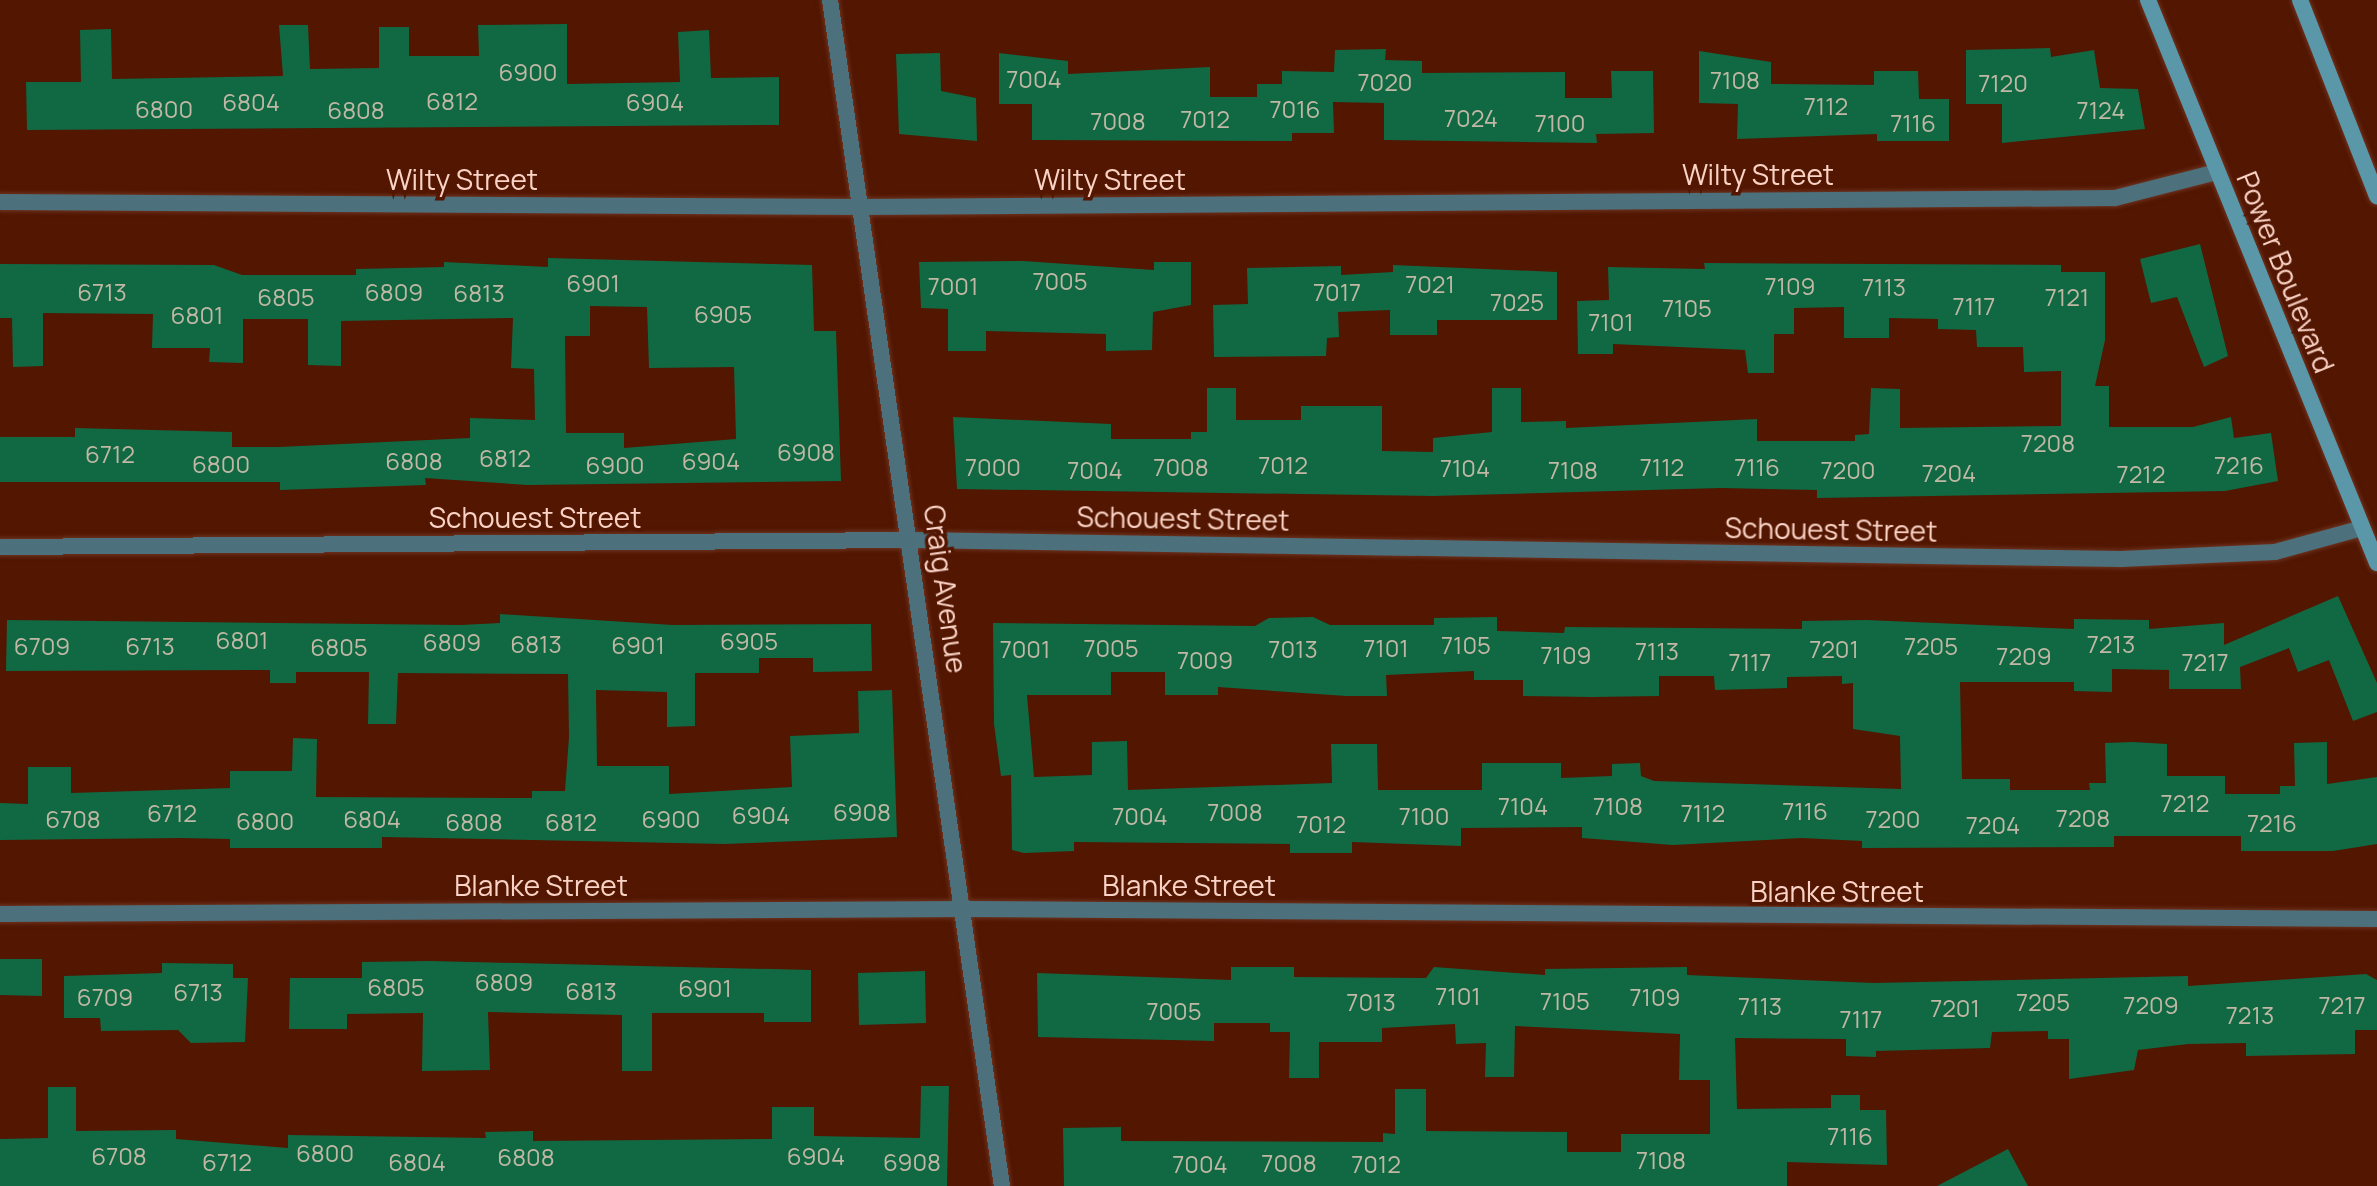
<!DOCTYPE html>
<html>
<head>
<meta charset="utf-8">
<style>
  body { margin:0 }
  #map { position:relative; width:2377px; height:1186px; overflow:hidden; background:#521601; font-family:Manrope,sans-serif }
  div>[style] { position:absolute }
  .building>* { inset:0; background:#106943 }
  .roads { filter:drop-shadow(0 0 2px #6d3421) drop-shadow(0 0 2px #6d3421) }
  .street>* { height:16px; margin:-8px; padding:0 8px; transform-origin:8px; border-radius:8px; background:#4c717c }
  .secondary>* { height:16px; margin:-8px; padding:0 8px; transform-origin:8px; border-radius:8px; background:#5a97a9 }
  span { translate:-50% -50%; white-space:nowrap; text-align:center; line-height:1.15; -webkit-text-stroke:7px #521601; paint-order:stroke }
  .number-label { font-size:24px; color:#c0b8a5 }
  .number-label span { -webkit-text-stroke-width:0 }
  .street-label { font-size:28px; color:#fad3c6 }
</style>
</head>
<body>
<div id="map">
  <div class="building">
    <div style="clip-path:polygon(567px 24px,567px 84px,680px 82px,678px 32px,709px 30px,711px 78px,779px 77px,779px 125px,27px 130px,26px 82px,81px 82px,80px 30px,111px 29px,112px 79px,283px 76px,279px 25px,308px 25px,310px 69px,379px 68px,379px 27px,409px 27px,409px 56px,479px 56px,478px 25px)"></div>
    <div style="clip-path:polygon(2050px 48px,2051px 57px,2094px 50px,2100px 88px,2138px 89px,2145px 129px,2002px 143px,2002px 104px,1966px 104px,1966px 50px)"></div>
    <div style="clip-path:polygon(1386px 49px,1385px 60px,1422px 61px,1422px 73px,1565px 72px,1565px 98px,1612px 98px,1611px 71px,1653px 71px,1654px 133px,1596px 134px,1597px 143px,1384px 140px,1384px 103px,1333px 102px,1334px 133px,1292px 133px,1292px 141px,1032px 140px,1032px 104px,999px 104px,999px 53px,1068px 61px,1068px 74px,1210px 67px,1210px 97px,1257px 97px,1257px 84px,1282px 84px,1282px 71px,1334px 72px,1335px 50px)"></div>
    <div style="clip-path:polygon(1699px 51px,1771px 62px,1771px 84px,1874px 85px,1874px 71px,1918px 71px,1919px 99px,1949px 99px,1949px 141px,1877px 141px,1877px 134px,1737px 139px,1738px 104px,1699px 103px)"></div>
    <div style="clip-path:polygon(940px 53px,941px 91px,976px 98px,977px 141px,899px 134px,896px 54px)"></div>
    <div style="clip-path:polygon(2200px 244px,2228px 356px,2204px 367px,2177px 297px,2151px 303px,2140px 259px)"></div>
    <div style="clip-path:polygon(evenodd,548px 258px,812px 265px,814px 331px,836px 331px,841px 481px,527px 485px,425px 478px,426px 485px,280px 490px,280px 482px,0 482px,0 437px,75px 437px,75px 428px,232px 432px,232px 447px,279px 447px,470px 438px,470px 418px,535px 420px,534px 369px,511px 368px,513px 318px,341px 321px,341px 366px,308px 365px,308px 319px,243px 319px,243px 363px,209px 362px,210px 348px,152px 348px,153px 314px,43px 313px,43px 366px,13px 367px,12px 318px,0 318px,0 264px,214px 265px,242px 275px,356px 275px,356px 269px,444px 267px,444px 262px,548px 267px,548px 258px,590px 306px,647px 307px,649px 368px,734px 367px,736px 439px,624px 448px,624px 433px,566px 433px,565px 336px,590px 336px,590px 306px)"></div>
    <div style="clip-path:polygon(1023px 261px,1154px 270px,1154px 262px,1191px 262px,1191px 305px,1153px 312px,1152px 350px,1106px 351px,1106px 334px,986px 331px,986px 351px,948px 351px,948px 309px,921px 308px,919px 262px)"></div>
    <div style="clip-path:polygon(1704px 263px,2061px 265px,2061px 272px,2105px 272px,2105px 340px,2095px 386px,2109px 386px,2109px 427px,2193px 427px,2231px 417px,2234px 438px,2271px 433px,2278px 481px,2225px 491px,1817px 498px,1817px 490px,1721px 488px,1433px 496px,957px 489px,953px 417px,1111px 424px,1111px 439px,1191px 439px,1191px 432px,1207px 432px,1207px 388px,1236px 388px,1236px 420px,1301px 420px,1301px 406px,1382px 406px,1382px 451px,1433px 452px,1433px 438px,1492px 432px,1492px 388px,1521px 388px,1521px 422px,1566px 421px,1566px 428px,1757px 419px,1757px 441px,1855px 441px,1855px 435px,1869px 434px,1871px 388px,1900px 389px,1900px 428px,2061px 426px,2061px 371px,2024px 372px,2023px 347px,1977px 347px,1976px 330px,1938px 329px,1938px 319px,1889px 318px,1889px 338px,1844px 338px,1844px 307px,1794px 308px,1794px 334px,1774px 334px,1774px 373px,1748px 373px,1745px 350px,1613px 344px,1613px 354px,1578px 354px,1577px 301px,1609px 300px,1608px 267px,1705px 269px)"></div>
    <div style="clip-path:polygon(1393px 265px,1557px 272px,1557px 320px,1437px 320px,1437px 335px,1390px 335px,1390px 310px,1338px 312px,1339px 337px,1327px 338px,1326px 356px,1214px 357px,1213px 305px,1248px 304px,1247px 268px,1341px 266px,1341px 275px,1393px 272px)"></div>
    <div style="clip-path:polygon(evenodd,2338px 596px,2377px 683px,2377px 712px,2353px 721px,2329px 660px,2298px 672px,2289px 648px,2240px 667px,2241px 689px,2169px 689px,2169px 670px,2112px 669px,2112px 692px,2074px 691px,2074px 682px,1960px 682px,1962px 779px,2010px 779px,2010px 790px,2090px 790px,2089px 783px,2106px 783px,2105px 743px,2133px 742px,2167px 744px,2167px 776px,2225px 776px,2225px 794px,2280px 794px,2280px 786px,2295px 786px,2294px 743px,2327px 742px,2327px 784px,2377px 777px,2377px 844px,2333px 851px,2241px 851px,2241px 836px,2114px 836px,2114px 847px,1862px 848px,1862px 841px,1802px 838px,1673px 845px,1582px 838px,1582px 827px,1461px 828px,1461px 846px,1352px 842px,1352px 853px,1290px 853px,1290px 844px,1074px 842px,1074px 851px,1024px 853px,1012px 850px,1011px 775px,1001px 776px,994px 724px,993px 623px,1255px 626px,1269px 618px,1313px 617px,1330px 625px,1434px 625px,1434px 618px,1497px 617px,1497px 631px,1564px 633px,1565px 627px,1802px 629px,1802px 621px,1866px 620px,2074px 629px,2074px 619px,2149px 620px,2149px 629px,2224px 623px,2224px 645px,2338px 596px,1474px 671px,1474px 680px,1523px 680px,1523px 696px,1592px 697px,1659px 696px,1659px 676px,1714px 676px,1715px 690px,1787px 688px,1787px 677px,1842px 676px,1842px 684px,1853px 683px,1853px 729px,1900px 736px,1901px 789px,1654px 781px,1641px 776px,1640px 763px,1612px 764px,1612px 776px,1561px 778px,1561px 763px,1482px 763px,1482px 790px,1378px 790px,1377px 744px,1331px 744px,1332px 783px,1128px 790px,1127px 741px,1092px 742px,1092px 775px,1034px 777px,1027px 695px,1111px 695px,1111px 672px,1165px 672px,1165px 695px,1218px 695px,1218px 687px,1346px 696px,1387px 696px,1386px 675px,1474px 671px)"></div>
    <div style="clip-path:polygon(500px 614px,673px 625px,871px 624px,872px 671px,813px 672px,813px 658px,759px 658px,759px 673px,695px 673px,695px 726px,667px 727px,667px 692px,596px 690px,597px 766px,669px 766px,669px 794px,792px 787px,790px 736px,859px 733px,858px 691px,892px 690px,897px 837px,725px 844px,382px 837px,382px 848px,230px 848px,230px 839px,182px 838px,0 840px,0 803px,28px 804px,28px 767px,71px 767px,71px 793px,230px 788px,230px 771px,292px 771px,293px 738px,317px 739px,316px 797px,532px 798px,532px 791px,565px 791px,569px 737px,568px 674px,398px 673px,396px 724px,368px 724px,369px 672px,296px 672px,296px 683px,270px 683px,270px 670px,6px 671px,7px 620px,461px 625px,500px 623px)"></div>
    <div style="clip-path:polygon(0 959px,42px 959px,42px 996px,0 995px)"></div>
    <div style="clip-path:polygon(430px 961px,811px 970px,811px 1022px,764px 1022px,764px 1013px,652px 1013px,652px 1071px,622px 1071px,622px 1015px,488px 1012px,490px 1070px,422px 1071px,423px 1013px,347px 1014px,347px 1029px,289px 1029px,290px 978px,362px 978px,362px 962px)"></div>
    <div style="clip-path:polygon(162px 963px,233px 964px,233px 978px,248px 978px,245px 1042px,191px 1043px,178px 1030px,101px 1031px,100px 1018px,64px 1018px,64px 976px,162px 973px)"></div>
    <div style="clip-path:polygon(1231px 967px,1294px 967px,1294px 977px,1426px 978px,1434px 967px,1545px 975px,1545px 969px,1687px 967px,1687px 975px,1874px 983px,2188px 976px,2188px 986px,2366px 974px,2377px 980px,2377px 1030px,2355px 1030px,2355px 1054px,2246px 1056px,2246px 1043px,2188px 1044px,2138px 1050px,2134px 1070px,2069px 1079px,2069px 1039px,2048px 1039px,2048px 1031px,1992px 1032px,1990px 1048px,1876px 1051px,1876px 1057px,1846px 1056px,1846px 1039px,1735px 1038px,1737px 1109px,1831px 1108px,1831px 1095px,1860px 1095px,1860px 1110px,1886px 1110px,1887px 1165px,1787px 1162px,1787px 1186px,1064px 1186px,1063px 1128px,1121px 1127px,1121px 1141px,1383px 1142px,1383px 1133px,1395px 1134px,1395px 1089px,1426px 1089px,1426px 1131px,1567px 1132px,1567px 1152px,1621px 1152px,1621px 1134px,1710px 1134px,1710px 1080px,1679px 1080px,1680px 1034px,1515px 1026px,1514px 1077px,1485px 1077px,1486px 1043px,1456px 1044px,1455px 1024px,1382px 1028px,1382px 1042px,1319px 1042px,1319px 1078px,1289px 1078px,1290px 1032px,1270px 1032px,1270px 1023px,1214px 1023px,1214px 1041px,1038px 1037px,1037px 973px,1231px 980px)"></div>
    <div style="clip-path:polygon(925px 971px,926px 1023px,859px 1025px,858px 973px)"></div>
    <div style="clip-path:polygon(921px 1086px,949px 1086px,947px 1186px,0 1186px,0 1139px,48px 1138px,48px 1087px,76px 1087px,76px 1131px,176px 1130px,176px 1139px,288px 1148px,288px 1135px,486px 1138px,485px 1132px,533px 1131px,533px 1141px,772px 1139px,772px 1107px,814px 1107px,814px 1136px,920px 1138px)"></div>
    <div style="clip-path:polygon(2008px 1149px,2028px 1186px,1937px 1186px)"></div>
  </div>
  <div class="roads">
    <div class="street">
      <div style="left:830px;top:0;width:1198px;rotate:81.75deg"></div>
      <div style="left:0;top:202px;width:862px;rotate:0.33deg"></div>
      <div style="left:862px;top:207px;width:1253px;rotate:-0.41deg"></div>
      <div style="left:2115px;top:198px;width:105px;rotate:-14.3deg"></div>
      <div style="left:0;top:547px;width:913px;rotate:-0.44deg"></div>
      <div style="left:913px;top:540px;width:1208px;rotate:0.9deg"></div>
      <div style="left:2121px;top:559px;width:154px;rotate:-2.6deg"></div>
      <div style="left:2275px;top:552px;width:90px;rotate:-15.4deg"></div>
      <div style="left:0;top:914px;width:966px;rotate:-0.3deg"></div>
      <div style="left:966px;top:909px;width:1411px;rotate:0.41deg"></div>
    </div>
    <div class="secondary">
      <div style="left:2148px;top:0;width:608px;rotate:67.87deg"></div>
      <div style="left:2300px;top:0;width:211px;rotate:68.6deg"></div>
    </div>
  </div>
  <div class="number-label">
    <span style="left:528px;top:72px">6900</span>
    <span style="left:1034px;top:79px">7004</span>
    <span style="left:1735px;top:80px">7108</span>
    <span style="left:1385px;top:82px">7020</span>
    <span style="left:2003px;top:83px">7120</span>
    <span style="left:452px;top:101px">6812</span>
    <span style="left:251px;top:102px">6804</span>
    <span style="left:655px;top:102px">6904</span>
    <span style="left:1826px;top:106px">7112</span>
    <span style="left:164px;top:109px">6800</span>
    <span style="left:1295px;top:109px">7016</span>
    <span style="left:356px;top:110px">6808</span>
    <span style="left:2101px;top:110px">7124</span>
    <span style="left:1471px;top:118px">7024</span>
    <span style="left:1205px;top:119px">7012</span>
    <span style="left:1118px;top:121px">7008</span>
    <span style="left:1560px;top:123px">7100</span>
    <span style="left:1913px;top:123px">7116</span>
    <span style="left:1060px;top:281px">7005</span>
    <span style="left:593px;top:283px">6901</span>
    <span style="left:1430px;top:284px">7021</span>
    <span style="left:953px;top:286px">7001</span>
    <span style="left:1790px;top:286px">7109</span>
    <span style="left:1884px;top:287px">7113</span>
    <span style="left:102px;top:292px">6713</span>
    <span style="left:394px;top:292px">6809</span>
    <span style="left:1337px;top:292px">7017</span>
    <span style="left:479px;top:293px">6813</span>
    <span style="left:286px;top:297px">6805</span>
    <span style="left:2067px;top:297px">7121</span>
    <span style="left:1517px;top:302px">7025</span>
    <span style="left:1974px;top:306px">7117</span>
    <span style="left:1687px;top:308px">7105</span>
    <span style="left:723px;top:314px">6905</span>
    <span style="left:197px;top:315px">6801</span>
    <span style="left:1611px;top:322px">7101</span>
    <span style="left:2048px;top:443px">7208</span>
    <span style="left:806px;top:452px">6908</span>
    <span style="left:110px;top:454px">6712</span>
    <span style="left:505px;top:458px">6812</span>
    <span style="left:414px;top:461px">6808</span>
    <span style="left:711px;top:461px">6904</span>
    <span style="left:221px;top:464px">6800</span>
    <span style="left:615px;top:465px">6900</span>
    <span style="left:1283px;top:465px">7012</span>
    <span style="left:2239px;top:465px">7216</span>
    <span style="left:993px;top:467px">7000</span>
    <span style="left:1181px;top:467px">7008</span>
    <span style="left:1662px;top:467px">7112</span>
    <span style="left:1757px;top:467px">7116</span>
    <span style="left:1465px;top:468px">7104</span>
    <span style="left:1095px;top:470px">7004</span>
    <span style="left:1573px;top:470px">7108</span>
    <span style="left:1848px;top:470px">7200</span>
    <span style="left:1949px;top:473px">7204</span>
    <span style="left:2141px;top:474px">7212</span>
    <span style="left:242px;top:640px">6801</span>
    <span style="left:749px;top:641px">6905</span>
    <span style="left:452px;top:642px">6809</span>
    <span style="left:536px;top:644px">6813</span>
    <span style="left:2111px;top:644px">7213</span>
    <span style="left:638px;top:645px">6901</span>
    <span style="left:1466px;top:645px">7105</span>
    <span style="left:42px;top:646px">6709</span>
    <span style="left:150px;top:646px">6713</span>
    <span style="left:1931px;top:646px">7205</span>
    <span style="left:339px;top:647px">6805</span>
    <span style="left:1111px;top:648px">7005</span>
    <span style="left:1386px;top:648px">7101</span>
    <span style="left:1025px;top:649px">7001</span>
    <span style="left:1293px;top:649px">7013</span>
    <span style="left:1834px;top:649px">7201</span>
    <span style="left:1657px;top:651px">7113</span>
    <span style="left:1566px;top:655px">7109</span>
    <span style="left:2024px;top:656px">7209</span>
    <span style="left:1205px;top:660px">7009</span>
    <span style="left:1750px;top:662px">7117</span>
    <span style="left:2205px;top:662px">7217</span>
    <span style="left:2185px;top:803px">7212</span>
    <span style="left:1523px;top:806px">7104</span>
    <span style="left:1618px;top:806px">7108</span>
    <span style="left:1805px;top:811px">7116</span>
    <span style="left:862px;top:812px">6908</span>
    <span style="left:1235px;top:812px">7008</span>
    <span style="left:172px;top:813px">6712</span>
    <span style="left:1703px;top:813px">7112</span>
    <span style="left:761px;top:815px">6904</span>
    <span style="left:1140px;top:816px">7004</span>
    <span style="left:1424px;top:816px">7100</span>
    <span style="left:2083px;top:818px">7208</span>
    <span style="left:73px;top:819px">6708</span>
    <span style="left:372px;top:819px">6804</span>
    <span style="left:671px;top:819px">6900</span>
    <span style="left:1893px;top:819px">7200</span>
    <span style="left:265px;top:821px">6800</span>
    <span style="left:474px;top:822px">6808</span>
    <span style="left:571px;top:822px">6812</span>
    <span style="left:2272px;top:823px">7216</span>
    <span style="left:1321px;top:824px">7012</span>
    <span style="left:1993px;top:825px">7204</span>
    <span style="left:504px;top:982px">6809</span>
    <span style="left:396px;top:987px">6805</span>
    <span style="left:705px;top:988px">6901</span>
    <span style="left:591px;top:991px">6813</span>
    <span style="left:198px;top:992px">6713</span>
    <span style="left:1458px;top:996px">7101</span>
    <span style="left:105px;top:997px">6709</span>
    <span style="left:1655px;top:997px">7109</span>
    <span style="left:1565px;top:1001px">7105</span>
    <span style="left:1371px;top:1002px">7013</span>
    <span style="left:2043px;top:1002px">7205</span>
    <span style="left:2151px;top:1005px">7209</span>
    <span style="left:2342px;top:1005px">7217</span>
    <span style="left:1760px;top:1006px">7113</span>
    <span style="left:1955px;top:1008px">7201</span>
    <span style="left:1174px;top:1011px">7005</span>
    <span style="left:2250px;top:1015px">7213</span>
    <span style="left:1861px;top:1019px">7117</span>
    <span style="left:1850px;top:1136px">7116</span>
    <span style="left:325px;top:1153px">6800</span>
    <span style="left:119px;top:1156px">6708</span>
    <span style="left:816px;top:1156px">6904</span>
    <span style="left:526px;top:1157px">6808</span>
    <span style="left:1661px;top:1160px">7108</span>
    <span style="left:227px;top:1162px">6712</span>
    <span style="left:417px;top:1162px">6804</span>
    <span style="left:912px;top:1162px">6908</span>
    <span style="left:1289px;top:1163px">7008</span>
    <span style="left:1200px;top:1164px">7004</span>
    <span style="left:1376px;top:1164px">7012</span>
  </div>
  <div class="street-label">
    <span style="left:1758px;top:174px">Wilty Street</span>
    <span style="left:462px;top:179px">Wilty Street</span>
    <span style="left:1110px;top:179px">Wilty Street</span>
    <span style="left:2286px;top:272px;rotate:68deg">Power Boulevard</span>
    <span style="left:535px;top:517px">Schouest Street</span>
    <span style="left:1183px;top:518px;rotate:1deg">Schouest Street</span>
    <span style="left:1831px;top:529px;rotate:1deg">Schouest Street</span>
    <span style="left:946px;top:589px;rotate:82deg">Craig Avenue</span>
    <span style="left:541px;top:885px">Blanke Street</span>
    <span style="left:1189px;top:885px">Blanke Street</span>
    <span style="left:1837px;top:891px">Blanke Street</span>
  </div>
</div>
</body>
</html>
